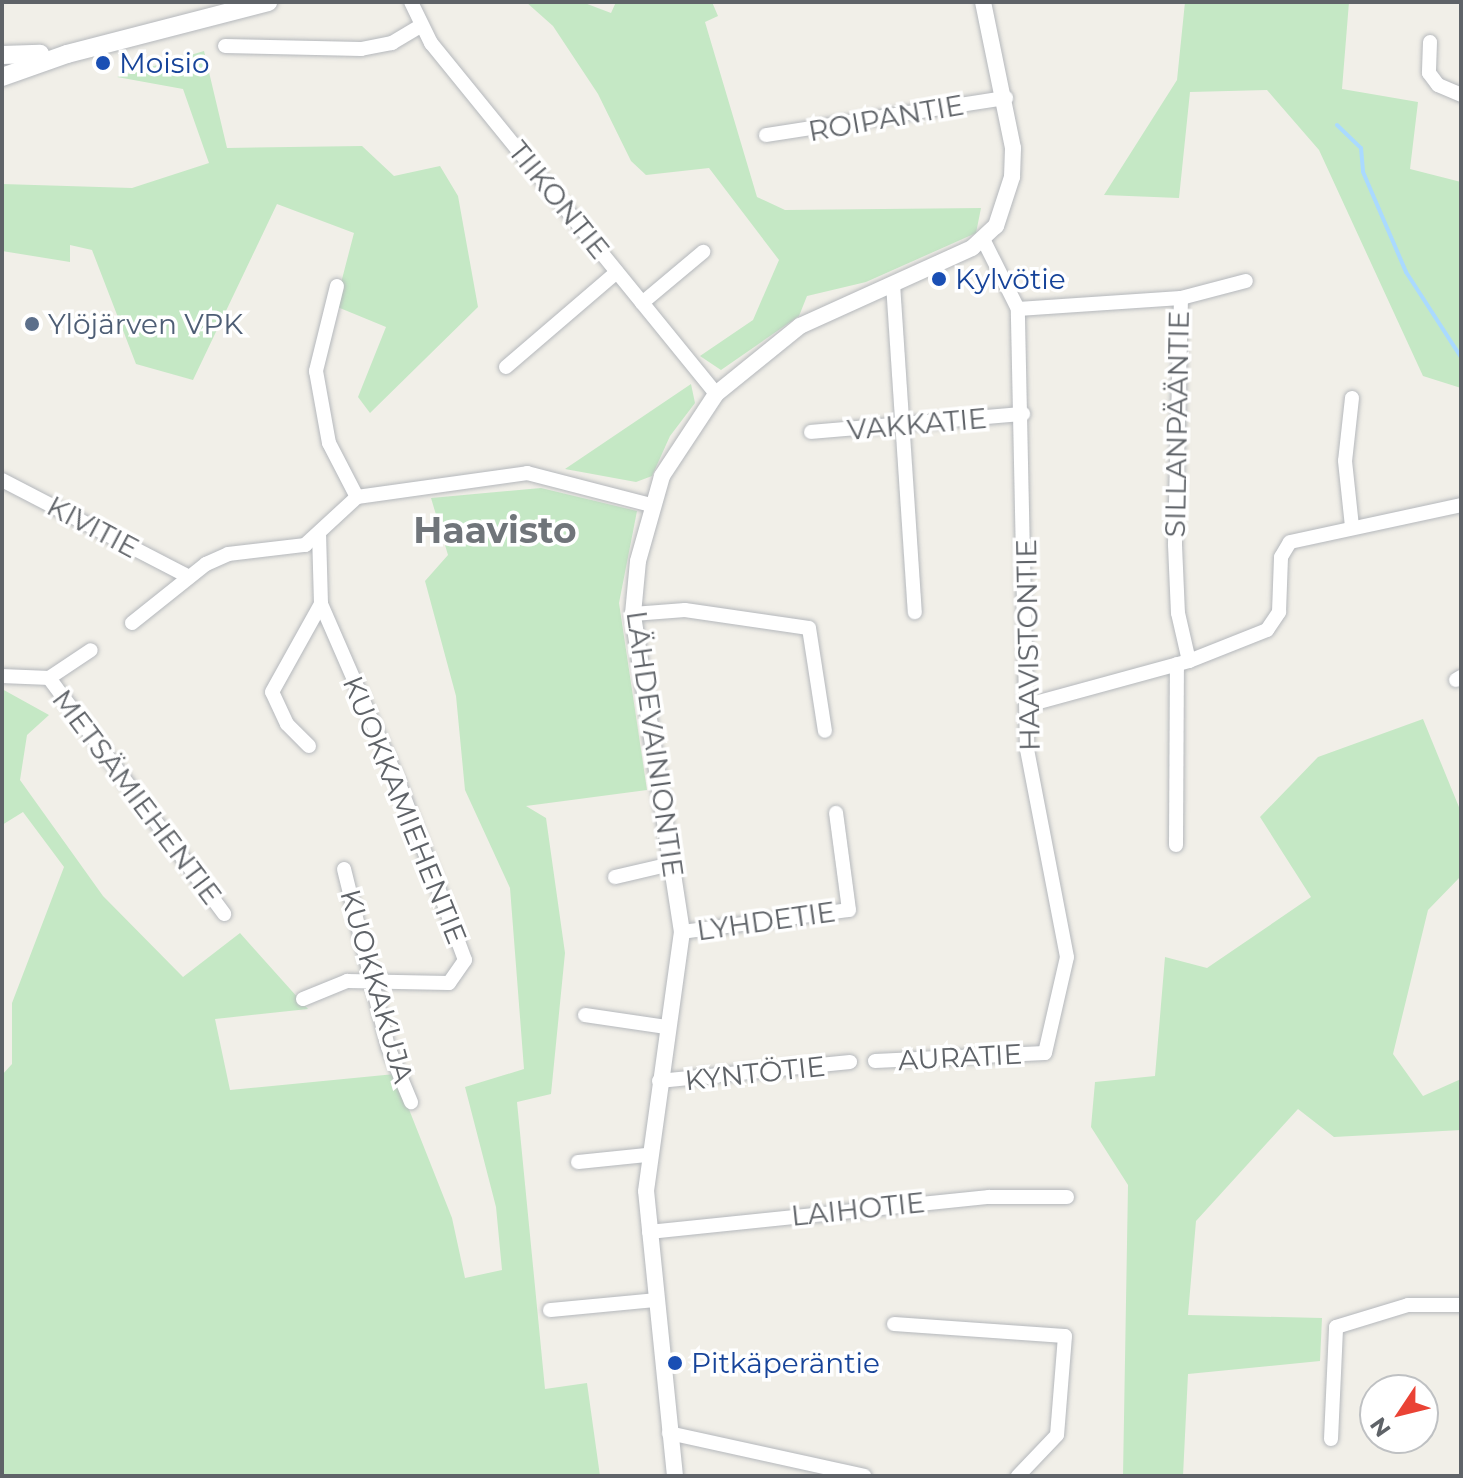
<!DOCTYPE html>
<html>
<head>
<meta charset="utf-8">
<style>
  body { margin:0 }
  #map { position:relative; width:1463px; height:1478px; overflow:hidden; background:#f1efe8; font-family:Montserrat,sans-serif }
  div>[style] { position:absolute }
  .green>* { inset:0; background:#c5e8c5 }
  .stream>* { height:4px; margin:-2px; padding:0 2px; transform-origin:2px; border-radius:2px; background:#aadaff }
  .roads { filter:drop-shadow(0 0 2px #b5b8bc) drop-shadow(0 0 2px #b5b8bc) }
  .minor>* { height:14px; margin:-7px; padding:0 7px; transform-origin:7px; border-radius:7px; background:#fff }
  .tertiary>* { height:16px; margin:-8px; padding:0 8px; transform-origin:8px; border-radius:8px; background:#fff }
  .secondary>* { height:18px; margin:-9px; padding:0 9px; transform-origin:9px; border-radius:9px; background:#fff }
  .dots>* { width:22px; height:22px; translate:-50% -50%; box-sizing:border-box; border:4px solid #fff; border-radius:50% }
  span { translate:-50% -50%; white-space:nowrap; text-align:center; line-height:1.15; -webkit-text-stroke:7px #fff; paint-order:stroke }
  .transit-label { font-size:28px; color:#164399 }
  .left { translate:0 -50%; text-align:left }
  .street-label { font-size:28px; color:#5f6368 }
  .service-label { font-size:28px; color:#4e5e75 }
  .district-label { font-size:36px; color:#70757a; font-weight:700 }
  .frame { position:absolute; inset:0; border:4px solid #5f6368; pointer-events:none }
  .north { position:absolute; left:1359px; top:1374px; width:80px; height:80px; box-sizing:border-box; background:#fff; border:2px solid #bfc1c3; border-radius:50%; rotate:235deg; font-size:22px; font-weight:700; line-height:32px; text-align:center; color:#5f6368 }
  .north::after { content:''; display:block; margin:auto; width:28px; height:36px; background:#ea4335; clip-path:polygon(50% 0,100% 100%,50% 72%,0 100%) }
</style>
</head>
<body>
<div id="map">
  <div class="green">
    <div style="clip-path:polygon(526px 2px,582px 2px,611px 13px,616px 2px,712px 2px,718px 16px,705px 22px,757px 197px,785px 210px,981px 208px,976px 233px,866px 282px,807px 296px,799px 316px,721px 370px,700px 356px,753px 320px,779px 260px,709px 168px,646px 175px,631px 161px,598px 94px,553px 26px)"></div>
    <div style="clip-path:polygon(1185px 2px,1349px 2px,1342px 89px,1418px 102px,1410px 169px,1461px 182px,1461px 388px,1423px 376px,1319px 150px,1267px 90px,1190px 92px,1179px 198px,1104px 195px,1177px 80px)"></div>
    <div style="clip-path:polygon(204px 51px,227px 148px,362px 146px,394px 176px,440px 166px,458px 196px,478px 307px,370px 413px,358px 397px,386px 327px,335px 306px,354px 233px,277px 204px,193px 380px,136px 364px,92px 250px,70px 245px,70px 262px,2px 251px,2px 184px,132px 188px,209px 163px,183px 89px,117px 77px)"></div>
    <div style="clip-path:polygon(691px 384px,695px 403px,670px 436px,652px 476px,636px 482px,565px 469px)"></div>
    <div style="clip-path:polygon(541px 488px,637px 511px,619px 603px,647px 790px,526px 806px,546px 818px,565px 953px,551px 1094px,517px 1102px,545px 1389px,587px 1383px,600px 1476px,2px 1476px,2px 1075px,12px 1064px,12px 1003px,64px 867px,23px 812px,2px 825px,2px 689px,49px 715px,27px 735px,20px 780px,103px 896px,183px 977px,240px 933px,308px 1009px,215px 1019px,230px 1090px,395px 1074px,452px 1218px,465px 1278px,502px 1270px,496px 1207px,465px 1087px,524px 1069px,510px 888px,465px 790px,456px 696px,425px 581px,448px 555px,431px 498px)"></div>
    <div style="clip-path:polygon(1423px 719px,1461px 812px,1461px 876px,1428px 910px,1393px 1054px,1423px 1096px,1461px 1079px,1461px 1130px,1334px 1137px,1298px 1109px,1196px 1221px,1188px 1315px,1322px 1318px,1320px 1361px,1188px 1374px,1183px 1476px,1123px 1476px,1128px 1185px,1091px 1127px,1095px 1082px,1155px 1076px,1165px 957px,1207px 968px,1311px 897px,1260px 817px,1318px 757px)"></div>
  </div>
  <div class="stream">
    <div style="left:1337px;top:125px;width:33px;rotate:44deg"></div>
    <div style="left:1361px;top:148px;width:24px;rotate:85deg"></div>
    <div style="left:1363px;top:172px;width:109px;rotate:66.7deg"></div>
    <div style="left:1406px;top:272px;width:101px;rotate:57.1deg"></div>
  </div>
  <div class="roads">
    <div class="minor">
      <div style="left:411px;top:2px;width:46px;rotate:64deg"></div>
      <div style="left:431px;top:43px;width:452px;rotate:50.9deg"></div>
      <div style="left:1430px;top:42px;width:31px;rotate:92deg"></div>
      <div style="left:1429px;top:73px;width:15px;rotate:53deg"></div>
      <div style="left:1438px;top:85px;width:25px;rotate:23deg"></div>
      <div style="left:225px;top:46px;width:136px;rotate:1.3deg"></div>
      <div style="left:361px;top:49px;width:32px;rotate:-11deg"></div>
      <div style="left:392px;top:43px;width:31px;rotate:-31deg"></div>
      <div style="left:766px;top:135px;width:243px;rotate:-8.8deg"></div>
      <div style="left:893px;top:284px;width:329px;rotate:86.2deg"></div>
      <div style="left:337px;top:286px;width:88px;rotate:103.9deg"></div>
      <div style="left:316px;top:371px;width:73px;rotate:79.8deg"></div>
      <div style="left:329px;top:443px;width:61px;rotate:62.6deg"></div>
      <div style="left:1181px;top:298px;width:67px;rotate:-14.7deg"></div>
      <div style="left:642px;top:303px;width:80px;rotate:-39.9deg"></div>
      <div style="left:1018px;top:309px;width:163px;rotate:-3.9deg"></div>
      <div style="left:1181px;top:298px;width:247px;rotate:91.4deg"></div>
      <div style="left:1175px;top:545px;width:68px;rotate:87.5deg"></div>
      <div style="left:1178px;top:613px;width:49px;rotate:77.1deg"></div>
      <div style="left:506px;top:367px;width:146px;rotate:-40.6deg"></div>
      <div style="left:1352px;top:398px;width:63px;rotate:96.3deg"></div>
      <div style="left:1345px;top:461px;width:66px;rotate:83.9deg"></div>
      <div style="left:811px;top:432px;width:213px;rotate:-4.9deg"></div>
      <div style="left:2px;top:480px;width:206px;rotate:27.4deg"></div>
      <div style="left:633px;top:614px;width:52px;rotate:-4.4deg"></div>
      <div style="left:685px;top:610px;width:125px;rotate:8.3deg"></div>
      <div style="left:809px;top:628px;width:104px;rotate:81.2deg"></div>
      <div style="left:132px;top:623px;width:95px;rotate:-38.6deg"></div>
      <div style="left:206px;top:564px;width:24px;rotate:-24deg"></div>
      <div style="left:228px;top:554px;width:78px;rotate:-6.7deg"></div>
      <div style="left:305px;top:545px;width:71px;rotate:-42.7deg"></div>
      <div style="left:357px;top:497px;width:172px;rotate:-8deg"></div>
      <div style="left:527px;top:473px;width:128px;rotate:14.5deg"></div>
      <div style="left:2px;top:676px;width:47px;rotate:2.4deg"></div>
      <div style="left:49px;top:678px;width:294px;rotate:53.4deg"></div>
      <div style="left:49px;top:678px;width:50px;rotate:-33.7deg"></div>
      <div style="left:1456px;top:680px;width:6px;rotate:-31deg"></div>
      <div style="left:1028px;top:705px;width:167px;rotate:-15.3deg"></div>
      <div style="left:1189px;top:661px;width:84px;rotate:-21.7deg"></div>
      <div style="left:1267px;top:630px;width:22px;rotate:-56deg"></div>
      <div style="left:1279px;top:612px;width:55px;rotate:-87.9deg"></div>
      <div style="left:1281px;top:557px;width:17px;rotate:-59deg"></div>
      <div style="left:1290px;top:542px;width:175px;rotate:-12.2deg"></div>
      <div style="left:309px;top:746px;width:31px;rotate:-135deg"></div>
      <div style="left:287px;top:724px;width:35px;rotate:-115deg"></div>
      <div style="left:272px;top:692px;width:101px;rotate:-60.9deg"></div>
      <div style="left:1176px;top:845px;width:181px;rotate:-89.7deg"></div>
      <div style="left:344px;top:869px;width:183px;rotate:76.1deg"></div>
      <div style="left:388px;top:1047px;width:60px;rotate:67.3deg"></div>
      <div style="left:615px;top:877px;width:57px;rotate:-13.1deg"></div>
      <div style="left:682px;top:932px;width:168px;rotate:-7.5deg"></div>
      <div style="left:849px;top:910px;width:98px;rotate:-97.6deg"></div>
      <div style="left:303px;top:999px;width:48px;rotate:-22.2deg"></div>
      <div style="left:347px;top:981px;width:102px;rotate:1.1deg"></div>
      <div style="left:449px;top:983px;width:28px;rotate:-55deg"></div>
      <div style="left:465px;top:960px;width:191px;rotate:-110.5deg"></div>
      <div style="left:398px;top:781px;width:193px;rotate:-113.5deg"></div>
      <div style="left:321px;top:604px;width:70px;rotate:-91.6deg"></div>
      <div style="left:585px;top:1015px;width:82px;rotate:8.4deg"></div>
      <div style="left:875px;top:1061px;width:170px;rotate:-2.7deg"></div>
      <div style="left:1045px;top:1053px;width:98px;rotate:-77.1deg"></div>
      <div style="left:1067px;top:957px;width:212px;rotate:-100.9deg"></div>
      <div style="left:1027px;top:749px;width:440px;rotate:-91.2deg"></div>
      <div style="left:1018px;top:309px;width:78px;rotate:-116.6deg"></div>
      <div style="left:659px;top:1081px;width:192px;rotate:-5.7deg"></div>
      <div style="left:578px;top:1162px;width:69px;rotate:-5.8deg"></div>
      <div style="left:649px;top:1232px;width:342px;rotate:-5.9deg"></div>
      <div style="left:989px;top:1197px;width:78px"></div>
      <div style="left:550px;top:1310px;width:106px;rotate:-5.4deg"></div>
      <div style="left:894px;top:1324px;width:171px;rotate:4deg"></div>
      <div style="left:1065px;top:1336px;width:99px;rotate:94.6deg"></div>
      <div style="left:1057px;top:1435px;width:57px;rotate:133.6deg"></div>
      <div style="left:669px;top:1433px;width:200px;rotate:12.4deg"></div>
      <div style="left:1331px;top:1439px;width:112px;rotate:-87.4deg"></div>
      <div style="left:1336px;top:1327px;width:75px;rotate:-17deg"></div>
      <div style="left:1408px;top:1305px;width:53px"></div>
    </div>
    <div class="tertiary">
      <div style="left:675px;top:1476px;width:286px;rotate:-95.8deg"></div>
      <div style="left:646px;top:1191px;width:261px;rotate:-82.1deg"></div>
      <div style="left:682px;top:932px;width:322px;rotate:-98.8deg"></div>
      <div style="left:633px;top:614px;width:53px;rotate:-84.6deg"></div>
      <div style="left:638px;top:561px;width:88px;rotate:-74.2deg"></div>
      <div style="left:662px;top:476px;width:98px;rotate:-56.6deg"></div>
      <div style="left:716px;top:394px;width:108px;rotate:-39deg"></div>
      <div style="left:800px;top:326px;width:189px;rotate:-24.4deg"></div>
      <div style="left:972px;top:248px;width:33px;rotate:-43deg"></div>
      <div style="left:996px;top:226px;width:52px;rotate:-71.9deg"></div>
      <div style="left:1012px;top:177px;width:29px;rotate:-88deg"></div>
      <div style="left:1013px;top:148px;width:149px;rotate:-101.6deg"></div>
    </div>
    <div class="secondary">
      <div style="left:2px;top:55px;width:38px;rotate:-2deg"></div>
      <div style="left:2px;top:77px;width:69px;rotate:-19.5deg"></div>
      <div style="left:67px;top:54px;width:208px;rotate:-14.5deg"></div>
    </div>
  </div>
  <div class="dots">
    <div style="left:103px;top:63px;background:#1a4fb4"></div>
    <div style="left:939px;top:279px;background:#1a4fb4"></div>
    <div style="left:32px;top:324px;background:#5c6f8a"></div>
    <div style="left:675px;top:1363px;background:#1a4fb4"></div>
  </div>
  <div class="transit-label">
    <span class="left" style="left:119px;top:63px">Moisio</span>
    <span class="left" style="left:955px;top:279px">Kylvötie</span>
    <span class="left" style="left:691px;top:1363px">Pitkäperäntie</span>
  </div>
  <div class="street-label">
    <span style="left:886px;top:118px;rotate:-10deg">ROIPANTIE</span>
    <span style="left:559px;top:200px;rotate:51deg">TIIKONTIE</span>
    <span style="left:917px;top:424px;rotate:-5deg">VAKKATIE</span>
    <span style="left:1177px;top:424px;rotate:-89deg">SILLANPÄÄNTIE</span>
    <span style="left:93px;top:527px;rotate:28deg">KIVITIE</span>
    <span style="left:1028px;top:645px;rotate:-91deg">HAAVISTONTIE</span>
    <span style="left:655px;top:744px;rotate:82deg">LÄHDEVAINIONTIE</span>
    <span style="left:137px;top:797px;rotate:53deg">METSÄMIEHENTIE</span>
    <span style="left:405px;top:810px;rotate:68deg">KUOKKAMIEHENTIE</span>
    <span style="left:766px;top:921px;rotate:-8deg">LYHDETIE</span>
    <span style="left:377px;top:986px;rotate:74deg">KUOKKAKUJA</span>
    <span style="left:960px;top:1057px;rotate:-3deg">AURATIE</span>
    <span style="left:755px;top:1073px;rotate:-6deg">KYNTÖTIE</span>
    <span style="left:858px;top:1209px;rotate:-6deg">LAIHOTIE</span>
  </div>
  <div class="service-label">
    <span class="left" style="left:48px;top:324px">Ylöjärven VPK</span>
  </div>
  <div class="district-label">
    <span style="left:495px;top:531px">Haavisto</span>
  </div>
  <div class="frame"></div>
  <div class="north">N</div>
</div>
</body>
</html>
